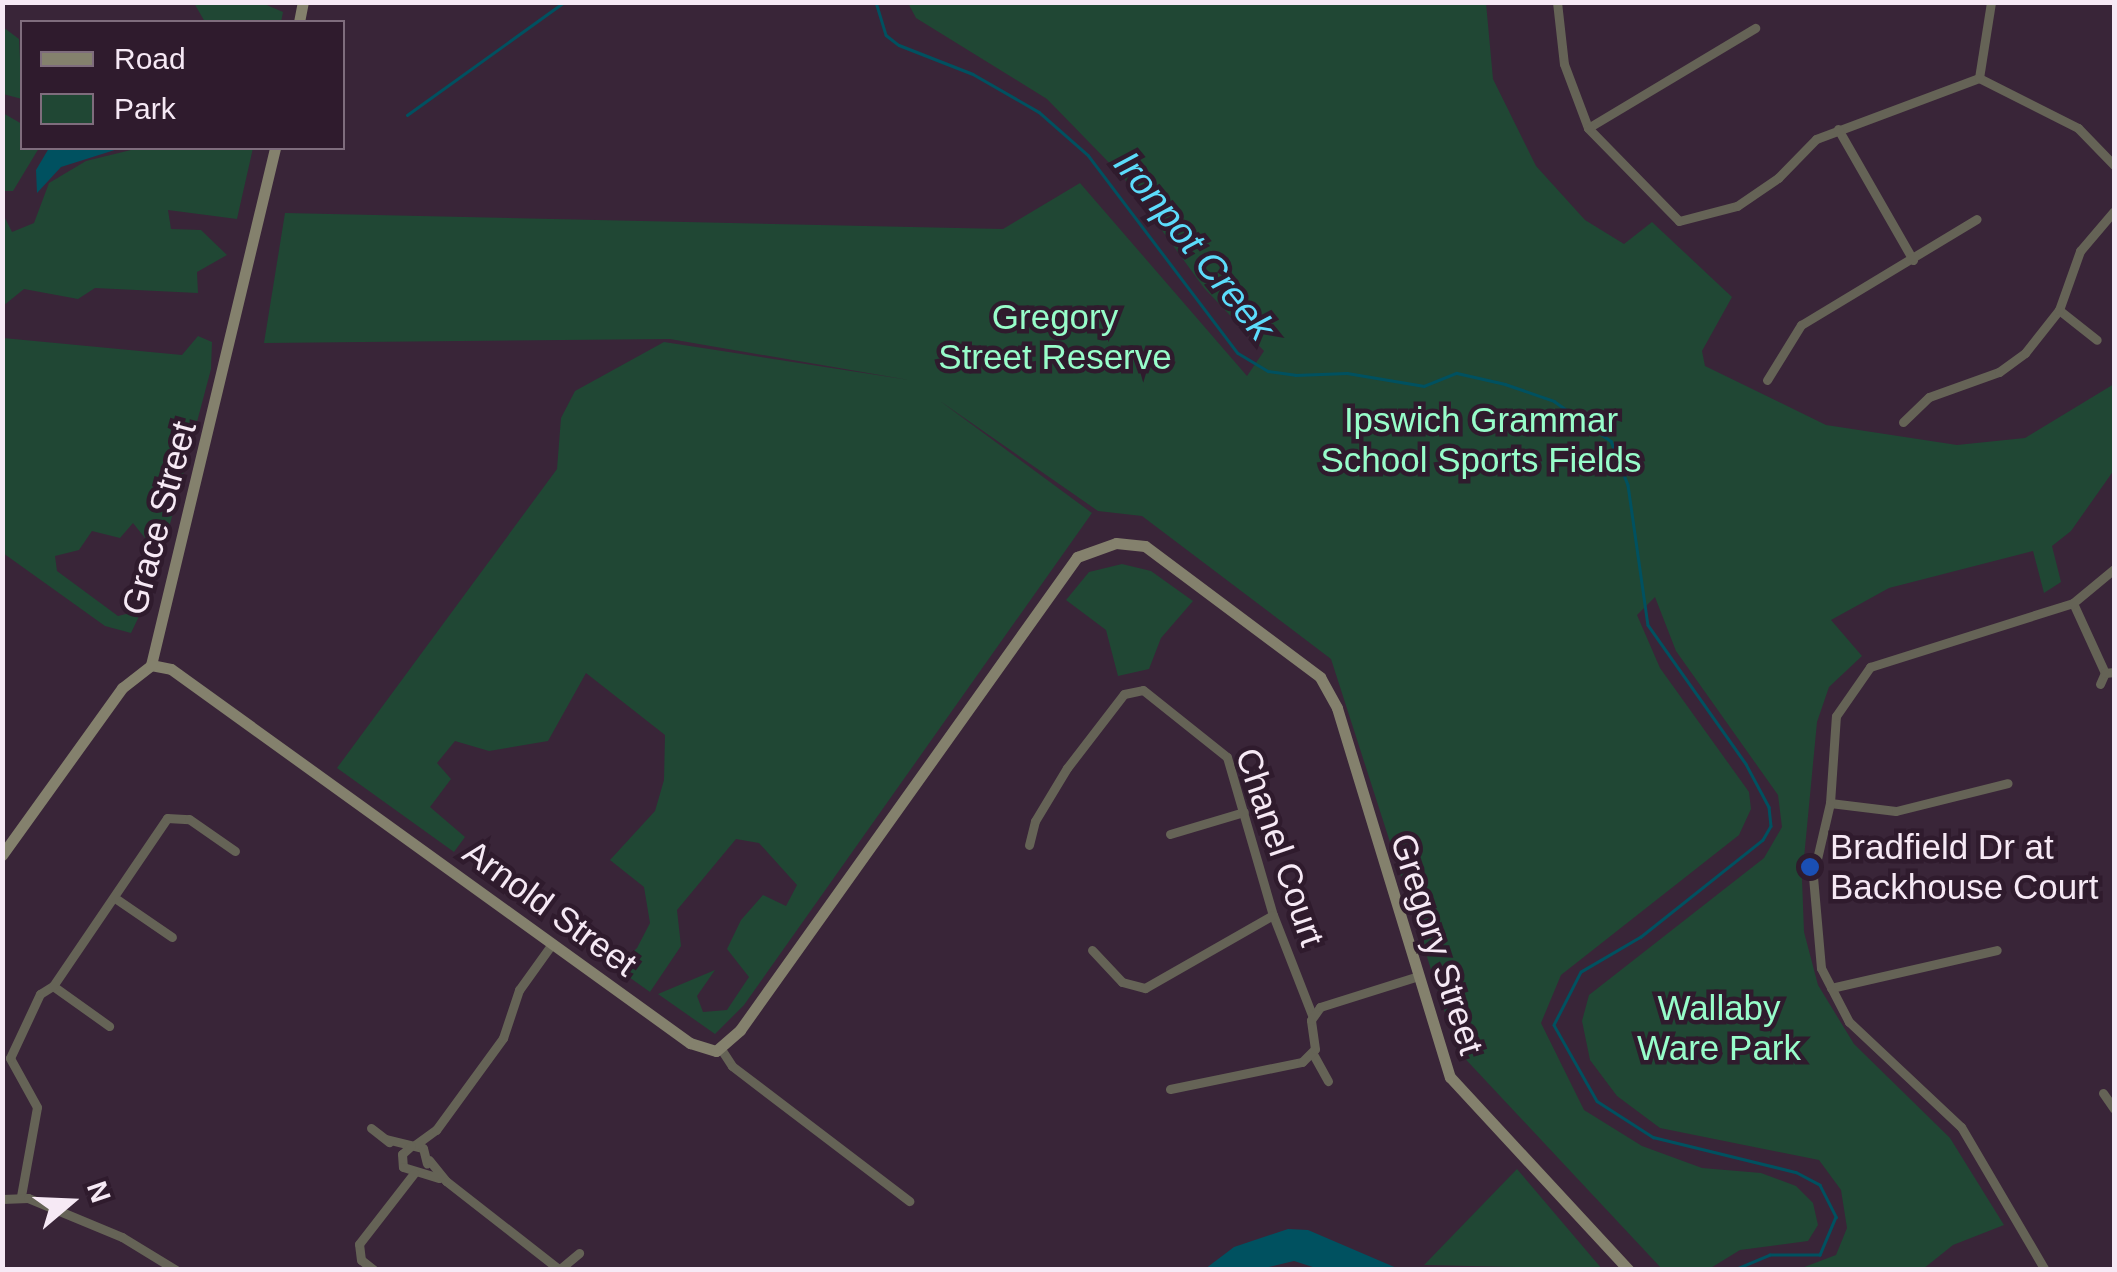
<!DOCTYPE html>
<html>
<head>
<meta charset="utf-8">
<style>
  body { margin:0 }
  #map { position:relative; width:2117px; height:1272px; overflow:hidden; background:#392538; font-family:Arial,sans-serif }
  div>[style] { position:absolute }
  .green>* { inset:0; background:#204734 }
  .water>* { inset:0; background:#005160 }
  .stream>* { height:2.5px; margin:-1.25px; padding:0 1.25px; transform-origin:1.25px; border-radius:1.25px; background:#005160 }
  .street>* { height:9px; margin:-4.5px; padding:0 4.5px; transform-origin:4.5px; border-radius:4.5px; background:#656356 }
  .secondary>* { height:11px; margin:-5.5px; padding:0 5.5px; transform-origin:5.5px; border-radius:5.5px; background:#84816d }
  .dots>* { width:28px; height:28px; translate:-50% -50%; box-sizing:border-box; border:5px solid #2f1b2d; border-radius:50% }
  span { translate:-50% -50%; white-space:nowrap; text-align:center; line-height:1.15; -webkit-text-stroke:9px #2f1b2d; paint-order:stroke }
  .park-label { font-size:35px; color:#97fdca }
  .street-label { font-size:35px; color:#f6e9f5 }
  .poi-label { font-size:35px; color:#f6e9f5 }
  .left { translate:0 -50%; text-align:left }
  .water-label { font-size:38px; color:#5cdcfb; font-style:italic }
  .frame { position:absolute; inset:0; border:5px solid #f6e9f5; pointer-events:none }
  .legend { position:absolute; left:20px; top:20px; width:325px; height:130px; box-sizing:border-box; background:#2f1b2d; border:2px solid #7f6d7d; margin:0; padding:12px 18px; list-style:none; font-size:30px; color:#f6e9f5 }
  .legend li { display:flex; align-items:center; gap:20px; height:50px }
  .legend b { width:50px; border:2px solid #7f6d7d }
  .north { position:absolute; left:20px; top:1152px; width:100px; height:100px; -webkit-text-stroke:8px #2f1b2d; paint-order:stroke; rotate:71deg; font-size:28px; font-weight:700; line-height:40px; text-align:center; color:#f6e9f5 }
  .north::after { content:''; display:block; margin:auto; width:35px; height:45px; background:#f6e9f5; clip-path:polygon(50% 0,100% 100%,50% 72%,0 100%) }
</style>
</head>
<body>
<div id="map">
  <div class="green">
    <div style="clip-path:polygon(194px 3px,262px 3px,283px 12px,281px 22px,205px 22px)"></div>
    <div style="clip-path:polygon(908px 3px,1486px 3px,1493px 79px,1536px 166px,1585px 220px,1624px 244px,1652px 222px,1732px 297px,1702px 351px,1705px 366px,1826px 425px,1957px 445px,2025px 438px,2114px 384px,2114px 470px,2071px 531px,2052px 546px,2061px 582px,2044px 593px,2033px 551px,1889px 588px,1831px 620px,1862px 656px,1829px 687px,1817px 722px,1802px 879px,1804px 932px,1818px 985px,1854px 1044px,1950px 1138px,2004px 1225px,1953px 1245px,1923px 1269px,1799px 1269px,1836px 1255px,1847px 1228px,1841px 1190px,1819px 1160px,1660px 1128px,1617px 1096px,1590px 1060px,1582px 1021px,1589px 995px,1764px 858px,1782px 827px,1778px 795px,1676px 651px,1655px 597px,1637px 615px,1660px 668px,1749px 792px,1751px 809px,1739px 835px,1561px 975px,1541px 1023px,1584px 1110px,1642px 1146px,1702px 1168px,1761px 1173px,1796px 1186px,1813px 1203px,1818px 1225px,1808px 1241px,1740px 1250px,1709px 1269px,1662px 1269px,1457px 1050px,1331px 659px,1142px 516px,1098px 511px,940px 401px,1092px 513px,744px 1005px,715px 1034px,658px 994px,715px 970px,697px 996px,703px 1012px,727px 1010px,749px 977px,727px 949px,741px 920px,763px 895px,786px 906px,797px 885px,759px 843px,736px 839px,677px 910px,681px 946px,650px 992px,581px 943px,586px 933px,626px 958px,637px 948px,650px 923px,644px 887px,610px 860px,655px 811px,664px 780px,665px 735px,586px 673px,548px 741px,489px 751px,455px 741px,437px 763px,451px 779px,430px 807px,465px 837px,454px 852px,337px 768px,557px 469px,561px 418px,575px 391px,664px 342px,909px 380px,670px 339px,264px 343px,285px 213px,1003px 229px,1080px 183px,1247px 376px,1264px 351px,1204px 288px,1123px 177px,1047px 99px,916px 18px)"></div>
    <div style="clip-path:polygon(3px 27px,19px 39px,22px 99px,3px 94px)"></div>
    <div style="clip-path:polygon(3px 113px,22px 124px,22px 148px,39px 148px,13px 191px,3px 191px)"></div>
    <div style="clip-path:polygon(139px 148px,253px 148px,237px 219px,168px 210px,171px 229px,201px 230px,227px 255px,197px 272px,198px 293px,95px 288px,78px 299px,24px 289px,3px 306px,3px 214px,12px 232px,34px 223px,49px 183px,86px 161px)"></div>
    <div style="clip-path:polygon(198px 336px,212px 342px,211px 369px,161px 558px,133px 523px,120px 538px,92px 531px,79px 550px,55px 556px,57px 571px,118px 616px,142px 610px,131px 633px,105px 626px,3px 553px,3px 338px,182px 355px)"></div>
    <div style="clip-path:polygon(1122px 564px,1151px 571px,1193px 601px,1161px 638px,1149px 669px,1118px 676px,1106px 630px,1066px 600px,1089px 572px)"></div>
    <div style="clip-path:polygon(1517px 1169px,1602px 1269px,1424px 1265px)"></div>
  </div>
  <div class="water">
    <div style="clip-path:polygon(49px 148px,121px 148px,61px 167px,37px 193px,36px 170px)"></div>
    <div style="clip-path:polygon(1288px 1229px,1308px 1230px,1399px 1269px,1319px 1269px,1294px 1261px,1260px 1269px,1205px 1269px,1234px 1247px)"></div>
  </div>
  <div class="stream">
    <div style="left:876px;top:2px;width:34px;rotate:73deg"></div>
    <div style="left:886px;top:35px;width:16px;rotate:38deg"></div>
    <div style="left:899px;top:45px;width:79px;rotate:21.4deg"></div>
    <div style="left:973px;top:74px;width:76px;rotate:29.9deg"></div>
    <div style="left:1039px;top:112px;width:65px;rotate:41.3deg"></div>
    <div style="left:1088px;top:155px;width:248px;rotate:52.9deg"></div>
    <div style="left:1238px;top:353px;width:35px;rotate:31deg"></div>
    <div style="left:1268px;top:371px;width:27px;rotate:8deg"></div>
    <div style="left:1295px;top:375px;width:52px;rotate:-2.2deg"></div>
    <div style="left:1347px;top:373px;width:78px;rotate:9.6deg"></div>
    <div style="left:1424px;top:386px;width:35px;rotate:-22deg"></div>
    <div style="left:1457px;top:373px;width:49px;rotate:12.9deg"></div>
    <div style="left:1505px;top:384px;width:52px;rotate:19.1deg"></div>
    <div style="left:1554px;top:401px;width:70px;rotate:35.1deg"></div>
    <div style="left:1611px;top:441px;width:47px;rotate:68.9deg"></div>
    <div style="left:1628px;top:485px;width:141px;rotate:81.9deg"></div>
    <div style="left:1648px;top:625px;width:170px;rotate:54.8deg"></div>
    <div style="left:1746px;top:764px;width:49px;rotate:61.9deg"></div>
    <div style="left:1769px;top:807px;width:19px;rotate:84deg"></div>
    <div style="left:1771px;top:826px;width:16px;rotate:120deg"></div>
    <div style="left:1763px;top:840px;width:156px;rotate:141.5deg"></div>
    <div style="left:1641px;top:937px;width:69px;rotate:149.7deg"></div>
    <div style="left:1581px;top:972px;width:59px;rotate:117deg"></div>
    <div style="left:1554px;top:1025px;width:87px;rotate:60.5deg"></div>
    <div style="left:1597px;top:1101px;width:67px;rotate:32.7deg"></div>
    <div style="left:1653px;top:1137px;width:147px;rotate:13.8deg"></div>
    <div style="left:1796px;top:1172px;width:27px;rotate:28deg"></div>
    <div style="left:1820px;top:1185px;width:36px;rotate:63deg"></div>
    <div style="left:1836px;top:1217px;width:41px;rotate:112.8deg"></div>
    <div style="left:1820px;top:1255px;width:50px;rotate:180deg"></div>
    <div style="left:1770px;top:1255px;width:39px;rotate:157deg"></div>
    <div style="left:407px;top:115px;width:193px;rotate:-35.7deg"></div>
  </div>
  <div class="street">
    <div style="left:1557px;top:2px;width:62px;rotate:83.6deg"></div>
    <div style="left:1564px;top:64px;width:68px;rotate:69.4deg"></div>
    <div style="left:1588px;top:128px;width:130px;rotate:45.6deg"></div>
    <div style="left:1679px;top:221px;width:60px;rotate:-14.5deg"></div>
    <div style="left:1737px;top:206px;width:50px;rotate:-34.3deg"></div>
    <div style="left:1778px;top:178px;width:54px;rotate:-45.7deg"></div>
    <div style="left:1816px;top:139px;width:174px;rotate:-20.5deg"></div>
    <div style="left:1979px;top:78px;width:111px;rotate:26.8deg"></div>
    <div style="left:2078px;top:128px;width:52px;rotate:45.8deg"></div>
    <div style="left:1979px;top:78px;width:77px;rotate:-81deg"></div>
    <div style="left:1588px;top:128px;width:195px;rotate:-30.9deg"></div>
    <div style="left:1838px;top:129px;width:151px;rotate:60.2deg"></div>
    <div style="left:2059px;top:310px;width:48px;rotate:38.3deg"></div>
    <div style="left:1767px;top:380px;width:65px;rotate:-58.3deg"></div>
    <div style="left:1801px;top:325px;width:205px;rotate:-31.1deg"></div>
    <div style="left:1903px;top:422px;width:36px;rotate:-44deg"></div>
    <div style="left:1929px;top:397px;width:74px;rotate:-19.7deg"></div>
    <div style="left:1999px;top:372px;width:32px;rotate:-36deg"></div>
    <div style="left:2025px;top:353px;width:55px;rotate:-51.7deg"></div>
    <div style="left:2059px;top:310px;width:63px;rotate:-70.4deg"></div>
    <div style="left:2080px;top:251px;width:52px;rotate:-49.6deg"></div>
    <div style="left:2073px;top:603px;width:77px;rotate:65.4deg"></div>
    <div style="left:2100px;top:684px;width:12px;rotate:-66deg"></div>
    <div style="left:2105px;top:673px;width:9px;rotate:-6deg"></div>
    <div style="left:1830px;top:803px;width:66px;rotate:6.9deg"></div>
    <div style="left:1896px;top:811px;width:115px;rotate:-14deg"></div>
    <div style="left:1170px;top:834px;width:77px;rotate:-16.6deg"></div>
    <div style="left:1029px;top:845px;width:25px;rotate:-76deg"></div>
    <div style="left:1035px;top:821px;width:62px;rotate:-58.9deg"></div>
    <div style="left:1067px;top:768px;width:93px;rotate:-52.4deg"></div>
    <div style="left:1124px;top:694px;width:19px;rotate:-12deg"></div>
    <div style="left:1143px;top:690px;width:107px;rotate:38.6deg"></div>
    <div style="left:1227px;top:757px;width:165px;rotate:73.8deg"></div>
    <div style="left:1273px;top:915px;width:107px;rotate:68.7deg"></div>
    <div style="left:115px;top:898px;width:69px;rotate:34.4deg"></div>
    <div style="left:1092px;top:950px;width:44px;rotate:46.8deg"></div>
    <div style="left:1122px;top:982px;width:24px;rotate:15deg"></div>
    <div style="left:1145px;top:988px;width:147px;rotate:-29.7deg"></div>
    <div style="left:53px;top:986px;width:69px;rotate:35.5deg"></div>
    <div style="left:1831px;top:988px;width:170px;rotate:-12.9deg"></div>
    <div style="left:721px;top:1049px;width:20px;rotate:57deg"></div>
    <div style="left:732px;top:1066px;width:223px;rotate:37.3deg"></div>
    <div style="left:1313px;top:1054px;width:31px;rotate:61deg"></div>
    <div style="left:1170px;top:1089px;width:135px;rotate:-11.6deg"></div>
    <div style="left:1302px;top:1062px;width:18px;rotate:-45deg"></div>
    <div style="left:1315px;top:1049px;width:29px;rotate:-98deg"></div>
    <div style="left:1311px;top:1020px;width:16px;rotate:-55deg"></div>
    <div style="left:1320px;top:1007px;width:100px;rotate:-17.5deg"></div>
    <div style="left:2103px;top:1093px;width:19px;rotate:55deg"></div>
    <div style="left:371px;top:1128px;width:23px;rotate:38deg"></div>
    <div style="left:386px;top:1139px;width:38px;rotate:14deg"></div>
    <div style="left:423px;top:1148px;width:16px;rotate:76deg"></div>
    <div style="left:415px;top:1145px;width:26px;rotate:-36deg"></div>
    <div style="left:436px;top:1130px;width:114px;rotate:-53.9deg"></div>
    <div style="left:503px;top:1038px;width:51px;rotate:-71.6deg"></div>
    <div style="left:519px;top:990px;width:57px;rotate:-54.3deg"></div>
    <div style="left:411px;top:1146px;width:12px;rotate:138deg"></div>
    <div style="left:402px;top:1154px;width:13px;rotate:86deg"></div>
    <div style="left:403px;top:1167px;width:38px;rotate:17deg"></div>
    <div style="left:429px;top:1160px;width:27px;rotate:51deg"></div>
    <div style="left:446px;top:1181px;width:145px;rotate:38deg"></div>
    <div style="left:21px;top:1196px;width:90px;rotate:-79.8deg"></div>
    <div style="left:37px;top:1107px;width:56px;rotate:-118.9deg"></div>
    <div style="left:10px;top:1058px;width:71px;rotate:-64.9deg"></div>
    <div style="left:40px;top:994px;width:15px;rotate:-32deg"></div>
    <div style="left:53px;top:986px;width:203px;rotate:-55.8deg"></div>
    <div style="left:167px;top:818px;width:22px;rotate:3deg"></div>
    <div style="left:189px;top:819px;width:56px;rotate:34.8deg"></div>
    <div style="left:2px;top:1199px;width:26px;rotate:-2deg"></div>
    <div style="left:28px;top:1198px;width:102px;rotate:22.5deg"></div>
    <div style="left:122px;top:1237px;width:63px;rotate:31.4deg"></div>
    <div style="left:560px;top:1269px;width:25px;rotate:-40deg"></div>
    <div style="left:374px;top:1270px;width:16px;rotate:-142deg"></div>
    <div style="left:361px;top:1260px;width:16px;rotate:-97deg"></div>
    <div style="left:359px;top:1244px;width:90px;rotate:-52.2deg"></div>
    <div style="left:2045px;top:1270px;width:166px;rotate:-120.4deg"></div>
    <div style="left:1961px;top:1127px;width:154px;rotate:-136.8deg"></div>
    <div style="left:1849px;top:1022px;width:61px;rotate:-117.4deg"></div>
    <div style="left:1821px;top:968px;width:92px;rotate:-95deg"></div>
    <div style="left:1813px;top:876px;width:75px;rotate:-76.9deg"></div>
    <div style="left:1830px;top:803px;width:87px;rotate:-86.1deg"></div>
    <div style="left:1836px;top:716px;width:60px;rotate:-55.2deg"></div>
    <div style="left:1870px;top:667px;width:213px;rotate:-17.5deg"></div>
    <div style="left:2073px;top:603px;width:53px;rotate:-39.7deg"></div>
  </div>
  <div class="secondary">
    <div style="left:299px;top:22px;width:20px;rotate:-79deg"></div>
    <div style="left:151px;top:665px;width:20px;rotate:11deg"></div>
    <div style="left:171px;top:669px;width:640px;rotate:35.78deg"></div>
    <div style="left:690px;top:1043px;width:27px;rotate:17deg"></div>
    <div style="left:716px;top:1051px;width:32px;rotate:-41deg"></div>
    <div style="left:740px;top:1030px;width:581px;rotate:-54.53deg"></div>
    <div style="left:1077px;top:557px;width:41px;rotate:-19.7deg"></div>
    <div style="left:1116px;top:543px;width:29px;rotate:6deg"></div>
    <div style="left:1145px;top:546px;width:219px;rotate:36.8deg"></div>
    <div style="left:1320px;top:677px;width:35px;rotate:61deg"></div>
    <div style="left:1337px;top:708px;width:386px;rotate:73deg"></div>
    <div style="left:1450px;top:1077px;width:263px;rotate:47.2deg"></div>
    <div style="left:151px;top:665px;width:532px;rotate:-76.51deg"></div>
    <div style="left:2px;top:855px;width:206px;rotate:-54.3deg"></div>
    <div style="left:122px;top:688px;width:37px;rotate:-38deg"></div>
  </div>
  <div class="dots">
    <div style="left:1810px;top:867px;background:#1a4fb4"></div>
  </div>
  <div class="park-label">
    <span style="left:1055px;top:337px">Gregory<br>Street Reserve</span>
    <span style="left:1481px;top:440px">Ipswich Grammar<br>School Sports Fields</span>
    <span style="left:1719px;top:1028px">Wallaby<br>Ware Park</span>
  </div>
  <div class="street-label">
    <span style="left:159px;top:518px;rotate:-75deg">Grace Street</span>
    <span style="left:1280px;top:847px;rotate:71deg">Chanel Court</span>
    <span style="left:550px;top:908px;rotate:36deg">Arnold Street</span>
    <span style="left:1437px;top:944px;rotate:72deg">Gregory Street</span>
  </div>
  <div class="poi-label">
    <span class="left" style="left:1830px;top:867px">Bradfield Dr at<br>Backhouse Court</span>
  </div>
  <div class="water-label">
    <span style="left:1194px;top:246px;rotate:51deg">Ironpot Creek</span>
  </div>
  <div class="frame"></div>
  <ul class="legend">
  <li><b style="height:12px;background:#84816d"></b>Road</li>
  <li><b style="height:28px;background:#204734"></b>Park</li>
  </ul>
  <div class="north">N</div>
</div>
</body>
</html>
